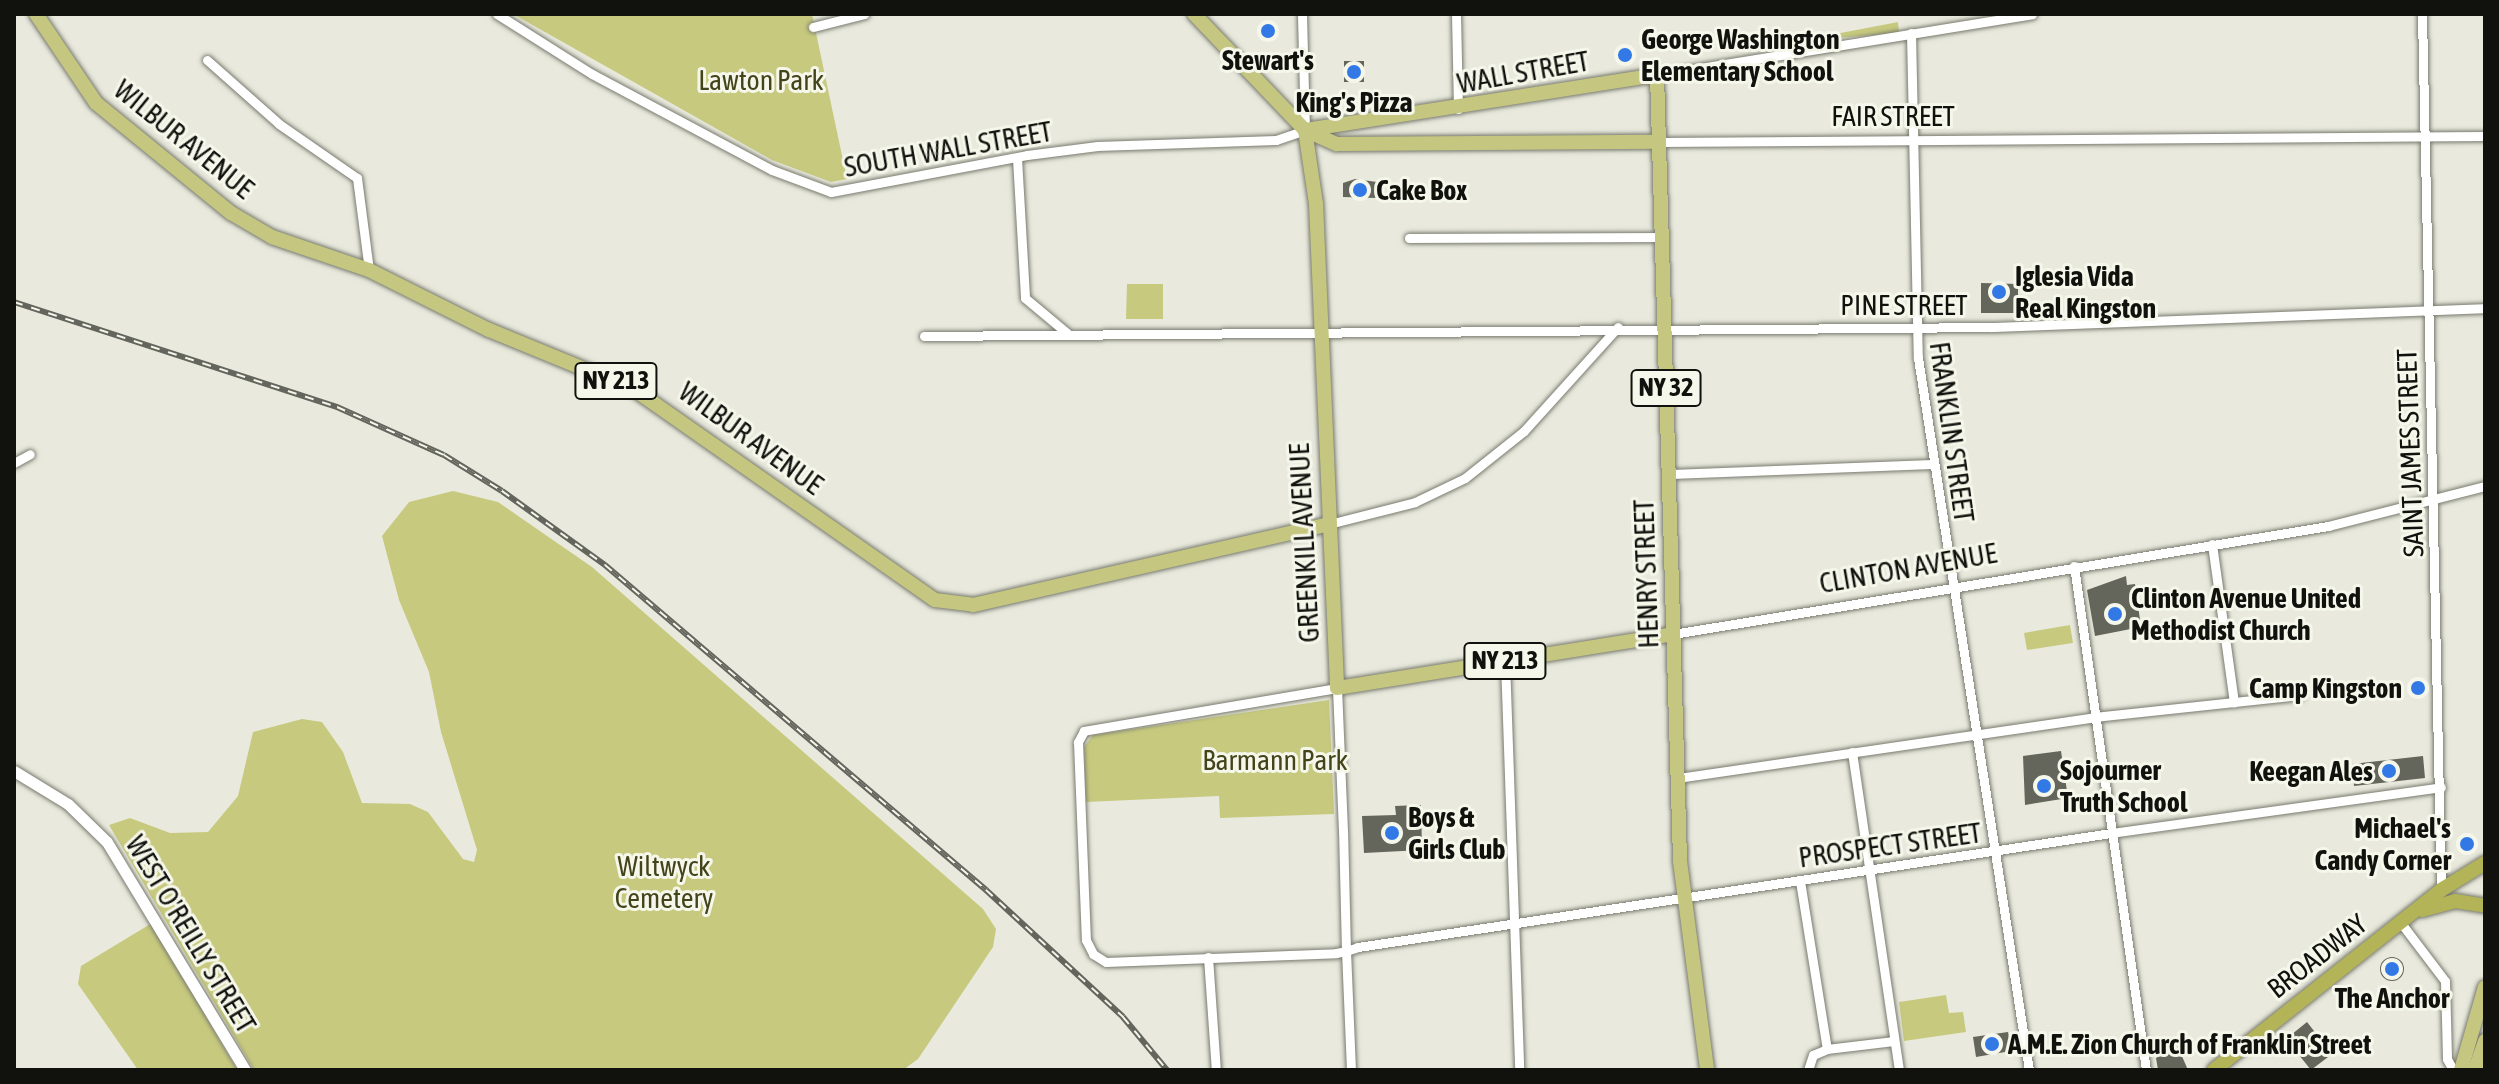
<!DOCTYPE html>
<html>
<head>
<meta charset="utf-8">
<style>
  body { margin:0 }
  #map { position:relative; width:2499px; height:1084px; overflow:hidden; background:#e9eadd; font-family:"Asap Condensed",sans-serif }
  div>[style] { position:absolute }
  .green>* { inset:0; background:#c7ca7e }
  .building>* { inset:0; background:#65665b }
  .round { border-radius:50% }
  .roads { filter:drop-shadow(0 0 2px #797a6f) drop-shadow(0 0 2px #797a6f) }
  .minor>* { height:9px; margin:-4.5px; padding:0 4.5px; transform-origin:4.5px; border-radius:4.5px; background:#fff }
  .tertiary>* { height:11px; margin:-5.5px; padding:0 5.5px; transform-origin:5.5px; border-radius:5.5px; background:#fff }
  .primary>* { height:14px; margin:-7px; padding:0 7px; transform-origin:7px; border-radius:7px; background:#c5c781 }
  .trunk>* { height:14px; margin:-7px; padding:0 7px; transform-origin:7px; border-radius:7px; background:#b2b457 }
  .rail>* { height:6px; margin-top:-3px; transform-origin:0; background:repeating-linear-gradient(90deg,#f6f7eb 0 9px,#64655d 0 18px); box-sizing:border-box; border-block:2px solid #64655d }
  .dots>* { width:22px; height:22px; translate:-50% -50%; box-sizing:border-box; border:4px solid #f6f7eb; border-radius:50% }
  span { translate:-50% -50%; white-space:nowrap; text-align:center; line-height:1.15; -webkit-text-stroke:6px #f6f7eb; paint-order:stroke }
  .shield-label span { padding:2px 6px; background:#f6f7eb; border:2px solid; border-radius:6px; -webkit-text-stroke-width:0 }
  .shield-label { font-size:26px; color:#11110d; font-weight:700 }
  .poi-label { font-size:28px; color:#11110d; font-weight:700 }
  .left { translate:0 -50%; text-align:left }
  .right { translate:-100% -50%; text-align:right }
  .street-label { font-size:28px; color:#11110d }
  .park-label { font-size:28px; color:#43441a }
  .frame { position:absolute; inset:0; border:16px solid #11110d; pointer-events:none }
</style>
</head>
<body>
<div id="map">
  <div class="green">
    <div style="clip-path:polygon(513px 14px,812px 14px,847px 179px,831px 182px,772px 160px)"></div>
    <div style="clip-path:polygon(1898px 22px,1899px 33px,1799px 41px)"></div>
    <div style="clip-path:polygon(1127px 284px,1163px 284px,1163px 319px,1126px 319px)"></div>
    <div style="clip-path:polygon(453px 491px,498px 502px,592px 567px,983px 909px,996px 929px,993px 947px,918px 1059px,903px 1070px,254px 1070px,109px 825px,130px 818px,170px 833px,208px 832px,238px 796px,253px 732px,302px 719px,322px 722px,343px 752px,362px 803px,410px 804px,428px 812px,463px 859px,474px 862px,477px 850px,441px 732px,429px 672px,399px 600px,382px 536px,409px 502px)"></div>
    <div style="clip-path:polygon(2070px 625px,2073px 643px,2027px 650px,2024px 633px)"></div>
    <div style="clip-path:polygon(1329px 700px,1334px 814px,1220px 818px,1219px 796px,1086px 802px,1084px 747px,1093px 735px)"></div>
    <div style="clip-path:polygon(152px 923px,237px 1070px,138px 1070px,78px 984px,81px 966px)"></div>
    <div style="clip-path:polygon(1946px 995px,1949px 1013px,1963px 1012px,1966px 1032px,1904px 1041px,1899px 1002px)"></div>
  </div>
  <div class="building">
    <div style="clip-path:polygon(1344px 61px,1364px 61px,1364px 82px,1344px 82px)"></div>
    <div style="clip-path:polygon(1355px 179px,1377px 182px,1377px 198px,1343px 197px,1343px 183px)"></div>
    <div style="clip-path:polygon(1981px 283px,2018px 284px,2018px 313px,1981px 313px)"></div>
    <div style="clip-path:polygon(2126px 576px,2127px 585px,2135px 584px,2141px 627px,2095px 636px,2087px 590px)"></div>
    <div style="clip-path:polygon(2061px 751px,2068px 798px,2025px 805px,2023px 756px)"></div>
    <div style="clip-path:polygon(2423px 756px,2425px 778px,2354px 786px,2352px 764px)"></div>
    <div style="clip-path:polygon(1421px 805px,1422px 850px,1364px 853px,1362px 816px,1396px 815px,1395px 806px)"></div>
    <div class="round" style="left:2380px;top:957px;width:24px;height:24px"></div>
    <div style="clip-path:polygon(2307px 1022px,2332px 1054px,2311px 1070px,2286px 1039px)"></div>
    <div style="clip-path:polygon(2008px 1032px,2011px 1051px,1976px 1057px,1973px 1037px)"></div>
    <div style="clip-path:polygon(2177px 1045px,2188px 1070px,2158px 1070px,2156px 1058px)"></div>
  </div>
  <div class="roads">
    <div class="minor">
      <div style="left:497px;top:14px;width:112px;rotate:32.3deg"></div>
      <div style="left:592px;top:74px;width:204px;rotate:28.1deg"></div>
      <div style="left:772px;top:170px;width:63px;rotate:20.4deg"></div>
      <div style="left:831px;top:192px;width:199px;rotate:-10.7deg"></div>
      <div style="left:1027px;top:155px;width:71px;rotate:-7.3deg"></div>
      <div style="left:1097px;top:146px;width:179px;rotate:-1.9deg"></div>
      <div style="left:1276px;top:140px;width:31px;rotate:-19deg"></div>
      <div style="left:1305px;top:130px;width:116px;rotate:-91.5deg"></div>
      <div style="left:1456px;top:14px;width:95px;rotate:88.8deg"></div>
      <div style="left:2422px;top:14px;width:876px;rotate:88.76deg"></div>
      <div style="left:813px;top:27px;width:53px;rotate:-14.3deg"></div>
      <div style="left:1911px;top:33px;width:325px;rotate:88.8deg"></div>
      <div style="left:1918px;top:358px;width:721px;rotate:81.14deg"></div>
      <div style="left:207px;top:60px;width:96px;rotate:41.6deg"></div>
      <div style="left:279px;top:124px;width:95px;rotate:34.7deg"></div>
      <div style="left:357px;top:178px;width:93px;rotate:82.6deg"></div>
      <div style="left:1657px;top:75px;width:380px;rotate:-9.2deg"></div>
      <div style="left:1659px;top:142px;width:826px;rotate:-0.42deg"></div>
      <div style="left:1017px;top:158px;width:140px;rotate:86.7deg"></div>
      <div style="left:1025px;top:298px;width:55px;rotate:39.8deg"></div>
      <div style="left:1409px;top:238px;width:253px;rotate:-0.2deg"></div>
      <div style="left:924px;top:336px;width:1068px;rotate:-0.48deg"></div>
      <div style="left:1992px;top:327px;width:493px;rotate:-2.2deg"></div>
      <div style="left:14px;top:463px;width:18px;rotate:-29deg"></div>
      <div style="left:1669px;top:474px;width:265px;rotate:-2.2deg"></div>
      <div style="left:1329px;top:524px;width:89px;rotate:-14.3deg"></div>
      <div style="left:1415px;top:502px;width:55px;rotate:-25.6deg"></div>
      <div style="left:1465px;top:478px;width:75px;rotate:-38.5deg"></div>
      <div style="left:1524px;top:431px;width:140px;rotate:-47.9deg"></div>
      <div style="left:2212px;top:544px;width:160px;rotate:82.1deg"></div>
      <div style="left:2074px;top:566px;width:509px;rotate:81.87deg"></div>
      <div style="left:1673px;top:634px;width:664px;rotate:-9.36deg"></div>
      <div style="left:2328px;top:526px;width:162px;rotate:-14.3deg"></div>
      <div style="left:1505px;top:661px;width:409px;rotate:88deg"></div>
      <div style="left:1852px;top:752px;width:321px;rotate:81.6deg"></div>
      <div style="left:1678px;top:778px;width:420px;rotate:-8.3deg"></div>
      <div style="left:2094px;top:717px;width:207px;rotate:-6.1deg"></div>
      <div style="left:1800px;top:881px;width:170px;rotate:80.9deg"></div>
      <div style="left:2401px;top:923px;width:73px;rotate:52.8deg"></div>
      <div style="left:2445px;top:981px;width:78px;rotate:88.5deg"></div>
      <div style="left:2447px;top:1059px;width:13px;rotate:61deg"></div>
      <div style="left:1208px;top:957px;width:113px;rotate:86deg"></div>
      <div style="left:1351px;top:1070px;width:119px;rotate:-92.4deg"></div>
      <div style="left:1346px;top:951px;width:120px;rotate:-91.4deg"></div>
      <div style="left:1343px;top:831px;width:143px;rotate:-92.4deg"></div>
      <div style="left:1337px;top:688px;width:257px;rotate:170.4deg"></div>
      <div style="left:1084px;top:731px;width:13px;rotate:119deg"></div>
      <div style="left:1078px;top:742px;width:198px;rotate:87.7deg"></div>
      <div style="left:1086px;top:940px;width:16px;rotate:63deg"></div>
      <div style="left:1093px;top:954px;width:15px;rotate:32deg"></div>
      <div style="left:1106px;top:962px;width:230px;rotate:-2.2deg"></div>
      <div style="left:1336px;top:953px;width:10px;rotate:-11deg"></div>
      <div style="left:1346px;top:951px;width:13px;rotate:-18deg"></div>
      <div style="left:1358px;top:947px;width:762px;rotate:-8.61deg"></div>
      <div style="left:2111px;top:833px;width:333px;rotate:-7.9deg"></div>
      <div style="left:1808px;top:1070px;width:16px;rotate:-72deg"></div>
      <div style="left:1813px;top:1055px;width:15px;rotate:-23deg"></div>
      <div style="left:1827px;top:1049px;width:67px;rotate:-6.8deg"></div>
    </div>
    <div class="tertiary">
      <div style="left:14px;top:771px;width:63px;rotate:31.4deg"></div>
      <div style="left:68px;top:804px;width:54px;rotate:44.3deg"></div>
      <div style="left:107px;top:842px;width:267px;rotate:58.8deg"></div>
    </div>
    <div class="primary">
      <div style="left:36px;top:14px;width:107px;rotate:56deg"></div>
      <div style="left:96px;top:103px;width:174px;rotate:39.2deg"></div>
      <div style="left:231px;top:213px;width:48px;rotate:30.3deg"></div>
      <div style="left:272px;top:237px;width:102px;rotate:18.8deg"></div>
      <div style="left:369px;top:270px;width:134px;rotate:26.6deg"></div>
      <div style="left:489px;top:330px;width:158px;rotate:22.3deg"></div>
      <div style="left:635px;top:390px;width:366px;rotate:35deg"></div>
      <div style="left:935px;top:600px;width:38px;rotate:7deg"></div>
      <div style="left:973px;top:605px;width:365px;rotate:-12.8deg"></div>
      <div style="left:1194px;top:14px;width:161px;rotate:46.3deg"></div>
      <div style="left:1305px;top:130px;width:35px;rotate:24deg"></div>
      <div style="left:1337px;top:144px;width:322px;rotate:-0.4deg"></div>
      <div style="left:1305px;top:130px;width:356px;rotate:-8.9deg"></div>
      <div style="left:1657px;top:75px;width:786px;rotate:88.32deg"></div>
      <div style="left:1680px;top:861px;width:211px;rotate:82.6deg"></div>
      <div style="left:1305px;top:130px;width:75px;rotate:81.5deg"></div>
      <div style="left:1316px;top:204px;width:484px;rotate:87.5deg"></div>
      <div style="left:1337px;top:688px;width:340px;rotate:-9.1deg"></div>
      <div style="left:2461px;top:1070px;width:86px;rotate:-73.9deg"></div>
      <div style="left:2475px;top:1070px;width:31px;rotate:-71deg"></div>
    </div>
    <div class="trunk">
      <div style="left:2422px;top:910px;width:34px;rotate:-15deg"></div>
      <div style="left:2455px;top:901px;width:30px;rotate:9deg"></div>
      <div style="left:2214px;top:1070px;width:290px;rotate:-38.4deg"></div>
      <div style="left:2441px;top:890px;width:52px;rotate:-31.5deg"></div>
    </div>
  </div>
  <div class="rail">
    <div style="left:14px;top:302px;width:340px;rotate:18deg"></div>
    <div style="left:337px;top:407px;width:117px;rotate:24.2deg"></div>
    <div style="left:444px;top:455px;width:68px;rotate:31.8deg"></div>
    <div style="left:502px;top:491px;width:127px;rotate:35.7deg"></div>
    <div style="left:605px;top:565px;width:501px;rotate:40.46deg"></div>
    <div style="left:986px;top:890px;width:187px;rotate:42.8deg"></div>
    <div style="left:1123px;top:1017px;width:69px;rotate:50.3deg"></div>
  </div>
  <div class="dots">
    <div style="left:1268px;top:31px;background:#3279e6"></div>
    <div style="left:1625px;top:55px;background:#3279e6"></div>
    <div style="left:1354px;top:72px;background:#3279e6"></div>
    <div style="left:1360px;top:190px;background:#3279e6"></div>
    <div style="left:1999px;top:292px;background:#3279e6"></div>
    <div style="left:2115px;top:614px;background:#3279e6"></div>
    <div style="left:2418px;top:688px;background:#3279e6"></div>
    <div style="left:2389px;top:771px;background:#3279e6"></div>
    <div style="left:2044px;top:786px;background:#3279e6"></div>
    <div style="left:1392px;top:833px;background:#3279e6"></div>
    <div style="left:2467px;top:844px;background:#3279e6"></div>
    <div style="left:2392px;top:969px;background:#3279e6"></div>
    <div style="left:1992px;top:1044px;background:#3279e6"></div>
  </div>
  <div class="shield-label">
    <span style="left:616px;top:381px">NY 213</span>
    <span style="left:1666px;top:388px">NY 32</span>
    <span style="left:1505px;top:661px">NY 213</span>
  </div>
  <div class="poi-label">
    <span class="left" style="left:1641px;top:55px">George Washington<br>Elementary School</span>
    <span style="left:1268px;top:60px">Stewart's</span>
    <span style="left:1354px;top:102px">King's Pizza</span>
    <span class="left" style="left:1376px;top:190px">Cake Box</span>
    <span class="left" style="left:2015px;top:292px">Iglesia Vida<br>Real Kingston</span>
    <span class="left" style="left:2131px;top:614px">Clinton Avenue United<br>Methodist Church</span>
    <span class="right" style="left:2402px;top:688px">Camp Kingston</span>
    <span class="left" style="left:2060px;top:786px">Sojourner<br>Truth School</span>
    <span class="right" style="left:2373px;top:771px">Keegan Ales</span>
    <span class="left" style="left:1408px;top:833px">Boys &amp;<br>Girls Club</span>
    <span class="right" style="left:2451px;top:844px">Michael's<br>Candy Corner</span>
    <span style="left:2392px;top:998px">The Anchor</span>
    <span class="left" style="left:2008px;top:1044px">A.M.E. Zion Church of Franklin Street</span>
  </div>
  <div class="street-label">
    <span style="left:1523px;top:72px;rotate:-10deg">WALL STREET</span>
    <span style="left:1893px;top:116px">FAIR STREET</span>
    <span style="left:184px;top:139px;rotate:39deg">WILBUR AVENUE</span>
    <span style="left:948px;top:149px;rotate:-10deg">SOUTH WALL STREET</span>
    <span style="left:1904px;top:305px">PINE STREET</span>
    <span style="left:1952px;top:432px;rotate:82deg">FRANKLIN STREET</span>
    <span style="left:751px;top:438px;rotate:36deg">WILBUR AVENUE</span>
    <span style="left:2410px;top:453px;rotate:-92deg">SAINT JAMES STREET</span>
    <span style="left:1304px;top:543px;rotate:-93deg">GREENKILL AVENUE</span>
    <span style="left:1908px;top:568px;rotate:-10deg">CLINTON AVENUE</span>
    <span style="left:1646px;top:574px;rotate:-92deg">HENRY STREET</span>
    <span style="left:1890px;top:845px;rotate:-8deg">PROSPECT STREET</span>
    <span style="left:191px;top:934px;rotate:59deg">WEST O'REILLY STREET</span>
    <span style="left:2317px;top:956px;rotate:-38deg">BROADWAY</span>
  </div>
  <div class="park-label">
    <span style="left:761px;top:80px">Lawton Park</span>
    <span style="left:1275px;top:760px">Barmann Park</span>
    <span style="left:664px;top:882px">Wiltwyck<br>Cemetery</span>
  </div>
  <div class="frame"></div>
</div>
</body>
</html>
